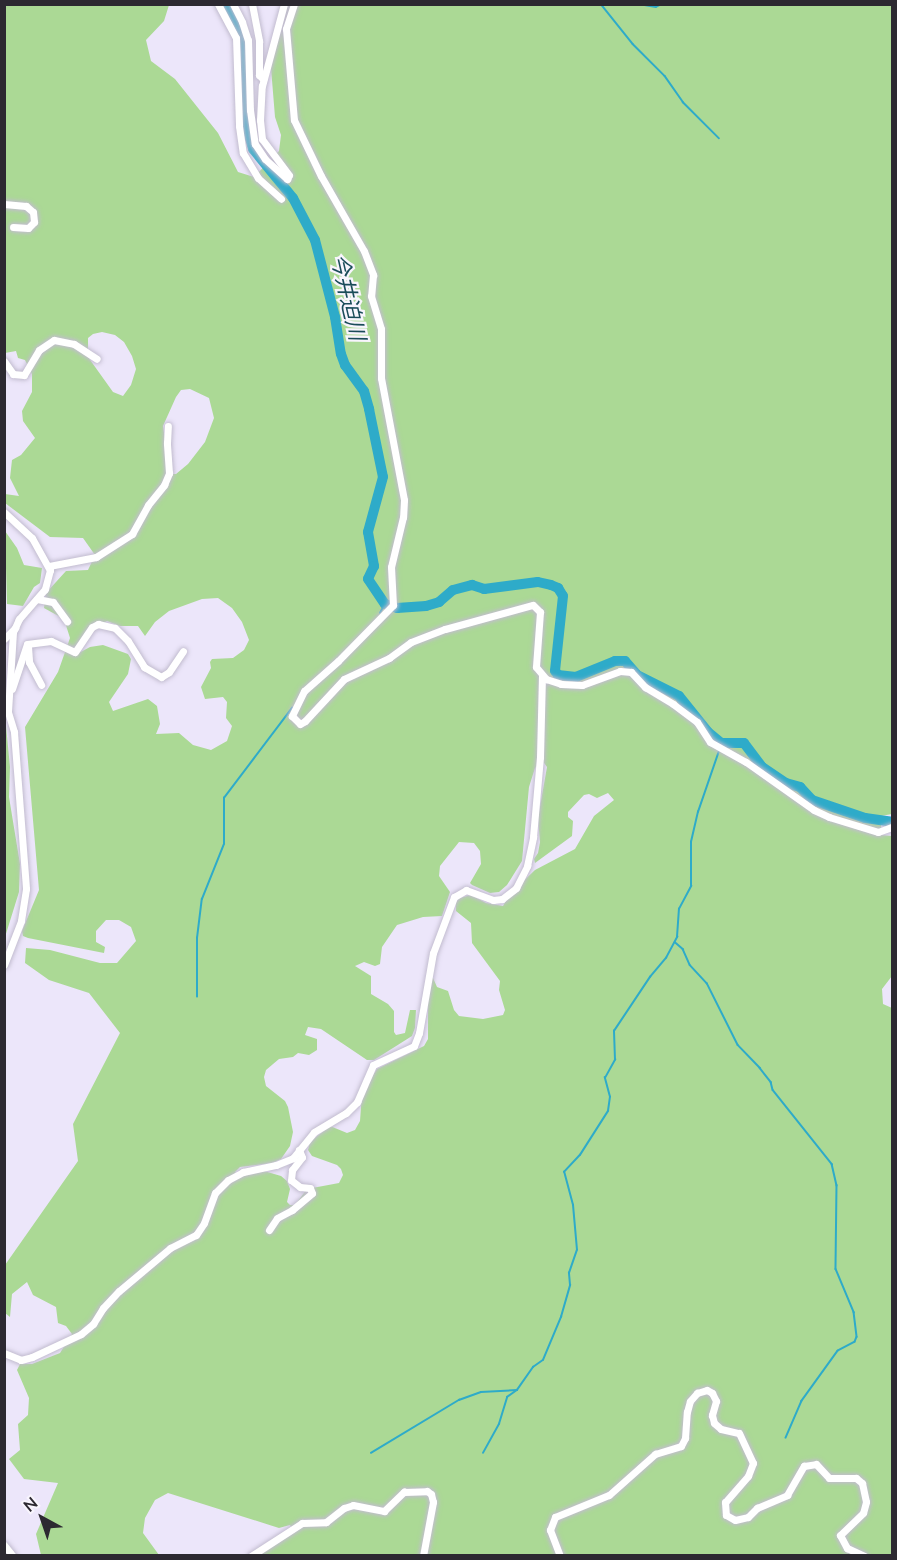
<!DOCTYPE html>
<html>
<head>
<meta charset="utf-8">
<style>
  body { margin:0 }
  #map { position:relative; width:897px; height:1560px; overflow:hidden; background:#ece6fa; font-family:Lato,"Noto Sans JP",sans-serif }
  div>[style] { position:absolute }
  .green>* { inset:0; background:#abd995 }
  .stream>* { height:1.5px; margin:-0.75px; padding:0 0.75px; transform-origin:0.75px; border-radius:0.75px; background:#2eabc9 }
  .river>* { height:10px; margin:-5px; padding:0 5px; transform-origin:5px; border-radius:5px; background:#2eabc9 }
  .roads { filter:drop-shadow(0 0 2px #c2bccf) drop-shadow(0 0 2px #c2bccf) }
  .street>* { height:7px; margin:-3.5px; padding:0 3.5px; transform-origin:3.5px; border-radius:3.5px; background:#fff }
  span { translate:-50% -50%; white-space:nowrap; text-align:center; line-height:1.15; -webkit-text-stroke:4.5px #f8f5fd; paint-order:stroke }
  .water-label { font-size:22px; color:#1a4c59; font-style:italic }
  .frame { position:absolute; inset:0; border:6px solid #2c2931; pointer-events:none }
  .north { position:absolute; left:12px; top:1488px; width:60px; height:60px; -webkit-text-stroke:4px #f8f5fd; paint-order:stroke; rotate:320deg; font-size:16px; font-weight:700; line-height:24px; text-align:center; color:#2c2931 }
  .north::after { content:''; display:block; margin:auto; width:21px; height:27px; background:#2c2931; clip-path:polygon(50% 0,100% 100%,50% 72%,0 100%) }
</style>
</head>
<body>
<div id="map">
  <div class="green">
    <div style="clip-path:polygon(evenodd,5px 5px,169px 5px,164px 21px,146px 40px,151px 61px,175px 79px,218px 133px,238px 172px,254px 177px,279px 151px,281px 135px,275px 117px,271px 68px,273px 42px,288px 5px,892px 5px,892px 814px,881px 816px,881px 835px,892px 836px,892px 976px,882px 989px,883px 1004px,892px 1008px,892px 1555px,257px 1555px,293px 1530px,290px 1525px,279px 1528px,168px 1493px,155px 1500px,145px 1518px,143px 1533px,159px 1555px,41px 1555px,36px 1534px,58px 1483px,24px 1479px,9px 1459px,20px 1450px,18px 1424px,28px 1415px,29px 1398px,17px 1370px,20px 1364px,32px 1364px,60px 1353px,72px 1334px,66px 1326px,58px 1323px,56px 1307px,33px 1295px,27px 1282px,12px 1294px,10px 1317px,5px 1313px,5px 1265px,78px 1161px,73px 1124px,120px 1033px,89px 993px,49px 980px,25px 963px,26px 948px,50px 950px,100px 963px,117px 963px,136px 941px,131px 927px,119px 920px,106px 920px,96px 931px,96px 942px,105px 947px,104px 953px,28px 938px,23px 936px,22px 931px,39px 890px,25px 727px,58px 672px,70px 638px,64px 619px,44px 608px,46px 593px,66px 571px,88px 570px,95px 555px,83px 538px,50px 537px,5px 503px,5px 494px,19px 496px,10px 478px,12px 460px,21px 455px,35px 438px,23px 421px,22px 411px,32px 392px,32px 374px,25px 360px,18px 358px,16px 351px,5px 353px,5px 5px,102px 332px,115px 335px,124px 342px,132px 356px,136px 369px,131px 385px,123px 396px,113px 392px,88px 357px,88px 338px,93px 334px,102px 332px,5px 5px,190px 389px,209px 398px,214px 418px,205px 442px,188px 464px,176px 474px,170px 474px,163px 426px,176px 397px,181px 390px,190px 389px,5px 5px,218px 598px,232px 608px,242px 622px,249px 640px,244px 650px,233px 658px,212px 659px,210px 662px,211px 668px,201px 687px,205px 699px,223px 697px,227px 702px,226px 718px,232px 726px,227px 741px,211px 750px,193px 745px,179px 733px,156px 734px,160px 724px,157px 706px,148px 699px,113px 711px,109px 702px,128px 674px,131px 659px,128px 654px,103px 645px,90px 647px,75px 655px,97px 626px,107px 621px,120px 626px,138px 626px,145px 636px,155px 622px,169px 611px,202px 599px,218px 598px,5px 5px,542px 760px,547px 767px,538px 818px,540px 842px,538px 853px,534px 859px,535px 863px,572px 836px,573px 821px,568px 817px,568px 812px,584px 795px,589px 794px,597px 798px,608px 793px,614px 800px,594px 816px,575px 849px,535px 870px,509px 895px,503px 906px,486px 903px,471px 895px,460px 898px,456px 902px,456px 911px,471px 923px,472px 943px,500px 981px,499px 990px,505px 1010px,503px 1015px,483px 1019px,459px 1016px,454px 1010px,448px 991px,437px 987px,433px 978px,429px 979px,425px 991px,428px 1002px,428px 1039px,424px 1046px,377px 1069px,362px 1093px,360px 1121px,355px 1130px,347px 1133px,330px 1126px,310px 1142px,308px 1150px,312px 1156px,337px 1165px,341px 1169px,343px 1175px,339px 1183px,307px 1189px,295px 1205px,290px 1205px,287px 1202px,290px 1189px,287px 1181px,281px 1176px,264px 1171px,238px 1176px,235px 1172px,240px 1167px,272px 1163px,281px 1159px,290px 1146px,293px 1132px,288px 1107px,285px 1101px,266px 1086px,264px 1077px,266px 1070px,279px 1059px,293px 1057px,298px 1053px,309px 1055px,317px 1050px,317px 1039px,305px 1035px,308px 1027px,321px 1029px,367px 1060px,374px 1060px,412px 1036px,415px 1028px,416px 1010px,410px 1010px,405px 1033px,396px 1035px,394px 1032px,394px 1011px,388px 1004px,371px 994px,371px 976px,355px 966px,364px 962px,375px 966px,380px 964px,382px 947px,397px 925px,423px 917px,442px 916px,450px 892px,439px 876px,440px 866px,459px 842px,474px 843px,480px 851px,481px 864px,470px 883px,472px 885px,490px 893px,499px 892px,507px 885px,522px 861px,529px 787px,535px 768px,542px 760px)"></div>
    <div style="clip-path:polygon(5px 531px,17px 548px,24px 565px,42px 568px,40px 583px,34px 587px,23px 606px,7px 604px)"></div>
    <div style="clip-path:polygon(4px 705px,10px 767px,9px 797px,20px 864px,19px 892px,5px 937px)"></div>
  </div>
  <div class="stream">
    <div style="left:601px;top:4px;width:51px;rotate:51.3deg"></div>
    <div style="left:633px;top:44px;width:45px;rotate:45deg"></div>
    <div style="left:665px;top:76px;width:32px;rotate:55deg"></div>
    <div style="left:683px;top:102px;width:51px;rotate:45deg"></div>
    <div style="left:639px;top:4px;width:17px;rotate:10deg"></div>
    <div style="left:656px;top:7px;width:7px;rotate:-27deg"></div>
    <div style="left:380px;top:613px;width:10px;rotate:-61deg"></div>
    <div style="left:675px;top:942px;width:11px;rotate:41deg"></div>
    <div style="left:683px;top:949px;width:17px;rotate:66deg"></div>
    <div style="left:690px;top:965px;width:25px;rotate:47deg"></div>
    <div style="left:707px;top:983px;width:69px;rotate:63.4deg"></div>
    <div style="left:738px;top:1045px;width:32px;rotate:46deg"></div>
    <div style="left:760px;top:1068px;width:18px;rotate:52deg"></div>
    <div style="left:771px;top:1082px;width:8px;rotate:76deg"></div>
    <div style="left:773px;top:1090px;width:95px;rotate:51.4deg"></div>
    <div style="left:832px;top:1164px;width:22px;rotate:77deg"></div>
    <div style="left:837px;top:1185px;width:84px;rotate:90.7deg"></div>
    <div style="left:836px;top:1269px;width:47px;rotate:67.3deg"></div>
    <div style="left:854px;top:1312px;width:25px;rotate:83deg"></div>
    <div style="left:857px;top:1337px;width:5px;rotate:112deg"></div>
    <div style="left:855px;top:1342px;width:19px;rotate:152deg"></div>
    <div style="left:838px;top:1351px;width:62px;rotate:125.8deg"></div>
    <div style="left:802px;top:1401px;width:40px;rotate:113.4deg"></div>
    <div style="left:197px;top:997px;width:59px;rotate:-90deg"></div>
    <div style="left:197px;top:938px;width:39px;rotate:-83deg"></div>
    <div style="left:202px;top:899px;width:59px;rotate:-68.2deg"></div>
    <div style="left:224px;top:844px;width:46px;rotate:-90deg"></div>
    <div style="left:224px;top:798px;width:113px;rotate:-52.9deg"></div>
    <div style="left:371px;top:1453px;width:103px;rotate:-31.1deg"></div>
    <div style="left:459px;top:1400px;width:23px;rotate:-20deg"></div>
    <div style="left:481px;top:1392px;width:36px;rotate:-3deg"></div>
    <div style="left:517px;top:1390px;width:28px;rotate:-55deg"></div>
    <div style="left:533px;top:1367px;width:12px;rotate:-35deg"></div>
    <div style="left:543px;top:1360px;width:47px;rotate:-67.3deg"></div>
    <div style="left:561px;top:1317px;width:33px;rotate:-74deg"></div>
    <div style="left:570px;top:1285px;width:12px;rotate:-95deg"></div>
    <div style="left:569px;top:1273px;width:24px;rotate:-71deg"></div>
    <div style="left:577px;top:1250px;width:45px;rotate:-95.1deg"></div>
    <div style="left:573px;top:1205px;width:34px;rotate:-105deg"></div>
    <div style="left:564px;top:1172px;width:23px;rotate:-47deg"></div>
    <div style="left:580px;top:1155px;width:52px;rotate:-57.5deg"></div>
    <div style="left:608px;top:1111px;width:14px;rotate:-82deg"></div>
    <div style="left:610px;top:1097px;width:20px;rotate:-105deg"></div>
    <div style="left:605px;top:1078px;width:21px;rotate:-61deg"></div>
    <div style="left:615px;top:1060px;width:29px;rotate:-92deg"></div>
    <div style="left:614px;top:1031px;width:65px;rotate:-56.3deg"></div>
    <div style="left:650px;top:977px;width:25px;rotate:-50deg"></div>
    <div style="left:666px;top:958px;width:24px;rotate:-62deg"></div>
    <div style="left:677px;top:937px;width:28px;rotate:-86deg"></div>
    <div style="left:679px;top:909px;width:26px;rotate:-62deg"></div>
    <div style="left:691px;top:886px;width:44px;rotate:-90deg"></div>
    <div style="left:691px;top:842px;width:31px;rotate:-77deg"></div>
    <div style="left:698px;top:812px;width:65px;rotate:-71deg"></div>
    <div style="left:483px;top:1453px;width:33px;rotate:-61deg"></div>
    <div style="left:499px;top:1424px;width:28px;rotate:-73deg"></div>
    <div style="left:507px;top:1397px;width:12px;rotate:-35deg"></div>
  </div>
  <div class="river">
    <div style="left:226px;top:4px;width:42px;rotate:67.7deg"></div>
    <div style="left:242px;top:43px;width:78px;rotate:87.8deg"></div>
    <div style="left:245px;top:121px;width:29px;rotate:74deg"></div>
    <div style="left:253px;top:149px;width:63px;rotate:50.8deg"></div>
    <div style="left:293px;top:198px;width:47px;rotate:62.4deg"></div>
    <div style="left:315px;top:240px;width:80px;rotate:75.4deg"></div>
    <div style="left:335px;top:317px;width:37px;rotate:81deg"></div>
    <div style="left:341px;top:354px;width:12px;rotate:70deg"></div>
    <div style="left:345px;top:365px;width:32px;rotate:54deg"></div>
    <div style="left:364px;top:391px;width:19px;rotate:74deg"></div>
    <div style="left:369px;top:409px;width:69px;rotate:78.4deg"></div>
    <div style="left:383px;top:477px;width:57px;rotate:105.3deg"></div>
    <div style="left:368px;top:532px;width:35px;rotate:80deg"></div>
    <div style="left:374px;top:566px;width:14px;rotate:115deg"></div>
    <div style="left:368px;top:579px;width:30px;rotate:56deg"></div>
    <div style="left:385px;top:604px;width:13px;rotate:18deg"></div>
    <div style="left:397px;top:608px;width:29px;rotate:-4deg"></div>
    <div style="left:426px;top:606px;width:14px;rotate:-17deg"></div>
    <div style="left:439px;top:602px;width:18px;rotate:-41deg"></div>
    <div style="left:453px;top:590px;width:20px;rotate:-15deg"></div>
    <div style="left:472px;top:585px;width:13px;rotate:18deg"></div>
    <div style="left:484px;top:589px;width:54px;rotate:-7.4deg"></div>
    <div style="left:538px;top:582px;width:13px;rotate:13deg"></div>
    <div style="left:551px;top:585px;width:8px;rotate:23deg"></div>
    <div style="left:558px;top:588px;width:9px;rotate:58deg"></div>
    <div style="left:563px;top:596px;width:75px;rotate:96.1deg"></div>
    <div style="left:555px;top:671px;width:5px;rotate:53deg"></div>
    <div style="left:558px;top:675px;width:18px;rotate:6deg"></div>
    <div style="left:576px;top:677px;width:42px;rotate:-22.3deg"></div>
    <div style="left:615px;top:661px;width:10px"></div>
    <div style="left:625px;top:661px;width:18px;rotate:49deg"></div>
    <div style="left:637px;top:675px;width:47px;rotate:26.6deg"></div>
    <div style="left:679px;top:696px;width:46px;rotate:51.1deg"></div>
    <div style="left:708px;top:732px;width:17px;rotate:40deg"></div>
    <div style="left:721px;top:743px;width:23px"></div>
    <div style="left:744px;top:743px;width:30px;rotate:53deg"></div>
    <div style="left:762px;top:767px;width:29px;rotate:34deg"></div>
    <div style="left:786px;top:783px;width:15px;rotate:16deg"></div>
    <div style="left:800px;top:787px;width:18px;rotate:47deg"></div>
    <div style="left:812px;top:800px;width:56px;rotate:18.8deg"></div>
    <div style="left:865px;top:818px;width:27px;rotate:8deg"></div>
  </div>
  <div class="roads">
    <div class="street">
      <div style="left:218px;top:4px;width:38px;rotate:62deg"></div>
      <div style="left:236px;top:38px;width:88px;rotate:88deg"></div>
      <div style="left:239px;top:126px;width:27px;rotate:82deg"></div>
      <div style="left:243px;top:153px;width:29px;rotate:59deg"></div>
      <div style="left:258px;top:178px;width:31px;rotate:42deg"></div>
      <div style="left:233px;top:4px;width:20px;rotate:63deg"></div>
      <div style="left:242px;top:22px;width:19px;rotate:72deg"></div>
      <div style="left:248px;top:40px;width:70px;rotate:88.4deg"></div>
      <div style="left:250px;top:110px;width:34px;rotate:82deg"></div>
      <div style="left:255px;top:144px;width:18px;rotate:56deg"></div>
      <div style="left:265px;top:159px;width:30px;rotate:42deg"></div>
      <div style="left:287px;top:179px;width:4px;rotate:-63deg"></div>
      <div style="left:289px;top:175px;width:45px;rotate:-126.9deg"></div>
      <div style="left:262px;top:139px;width:19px;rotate:-96deg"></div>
      <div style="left:260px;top:120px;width:34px;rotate:-87deg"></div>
      <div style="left:262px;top:86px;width:85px;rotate:-75deg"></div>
      <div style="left:252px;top:4px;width:38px;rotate:79deg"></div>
      <div style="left:259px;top:41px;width:34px;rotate:90deg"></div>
      <div style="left:259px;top:75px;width:6px;rotate:45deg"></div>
      <div style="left:294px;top:4px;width:26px;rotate:108deg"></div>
      <div style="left:286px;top:29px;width:91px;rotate:85deg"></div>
      <div style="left:294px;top:120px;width:62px;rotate:64.3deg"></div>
      <div style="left:321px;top:176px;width:86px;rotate:60.2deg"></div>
      <div style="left:364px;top:251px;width:26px;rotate:69deg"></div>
      <div style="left:373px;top:275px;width:21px;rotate:95deg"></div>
      <div style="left:371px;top:296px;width:34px;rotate:73deg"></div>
      <div style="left:381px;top:329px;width:49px;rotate:90deg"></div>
      <div style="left:381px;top:378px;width:124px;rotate:79.3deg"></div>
      <div style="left:404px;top:500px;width:17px;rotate:93deg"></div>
      <div style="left:403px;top:517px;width:51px;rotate:103.5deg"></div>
      <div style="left:391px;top:567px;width:38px;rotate:87deg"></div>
      <div style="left:393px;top:605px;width:78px;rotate:134.5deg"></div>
      <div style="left:338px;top:661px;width:45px;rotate:138.6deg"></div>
      <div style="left:304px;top:691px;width:28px;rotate:116deg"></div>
      <div style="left:292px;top:716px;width:11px;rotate:45deg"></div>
      <div style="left:300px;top:724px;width:6px;rotate:-31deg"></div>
      <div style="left:305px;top:721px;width:57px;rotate:-47.1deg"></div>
      <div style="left:344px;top:679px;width:50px;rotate:-25deg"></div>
      <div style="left:389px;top:658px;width:27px;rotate:-36deg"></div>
      <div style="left:411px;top:642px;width:36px;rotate:-21deg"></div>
      <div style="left:445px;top:629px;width:91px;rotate:-15.3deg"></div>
      <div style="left:533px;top:605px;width:10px;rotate:45deg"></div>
      <div style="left:540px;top:612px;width:55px;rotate:94.2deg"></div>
      <div style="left:536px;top:667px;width:16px;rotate:50deg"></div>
      <div style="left:546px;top:679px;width:16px;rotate:18deg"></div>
      <div style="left:561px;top:684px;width:21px;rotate:3deg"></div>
      <div style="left:582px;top:685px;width:40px;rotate:-20.2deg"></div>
      <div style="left:620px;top:671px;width:11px;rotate:5deg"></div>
      <div style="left:631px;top:672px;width:21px;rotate:47deg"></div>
      <div style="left:645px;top:687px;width:33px;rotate:31deg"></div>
      <div style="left:673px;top:704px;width:30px;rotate:37deg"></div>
      <div style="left:697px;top:722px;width:24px;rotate:57deg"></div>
      <div style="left:710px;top:742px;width:41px;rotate:29.1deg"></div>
      <div style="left:746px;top:762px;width:83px;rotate:35.2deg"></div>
      <div style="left:814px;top:810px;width:17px;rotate:25deg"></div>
      <div style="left:829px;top:817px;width:51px;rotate:17deg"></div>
      <div style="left:878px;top:832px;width:15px;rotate:-20deg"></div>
      <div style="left:4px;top:204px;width:22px;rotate:5deg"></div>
      <div style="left:26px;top:206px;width:9px;rotate:41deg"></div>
      <div style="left:33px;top:212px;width:10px;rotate:84deg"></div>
      <div style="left:34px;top:222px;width:8px;rotate:135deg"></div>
      <div style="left:28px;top:228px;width:15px;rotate:-176deg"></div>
      <div style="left:4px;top:361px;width:16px;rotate:55deg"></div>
      <div style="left:13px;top:374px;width:11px;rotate:5deg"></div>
      <div style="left:24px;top:375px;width:29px;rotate:-59deg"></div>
      <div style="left:39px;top:350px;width:18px;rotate:-34deg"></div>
      <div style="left:54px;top:340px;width:20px;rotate:11deg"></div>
      <div style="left:74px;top:344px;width:27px;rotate:33deg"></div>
      <div style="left:4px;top:512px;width:38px;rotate:43deg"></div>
      <div style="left:32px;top:538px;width:37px;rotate:61deg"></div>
      <div style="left:50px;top:570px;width:20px;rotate:105deg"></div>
      <div style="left:45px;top:589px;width:40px;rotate:131deg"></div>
      <div style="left:19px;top:619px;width:14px;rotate:115deg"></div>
      <div style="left:13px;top:632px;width:80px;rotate:93.6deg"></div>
      <div style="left:8px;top:712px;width:21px;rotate:73deg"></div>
      <div style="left:14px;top:732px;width:157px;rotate:85.6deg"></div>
      <div style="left:26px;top:889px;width:32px;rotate:99deg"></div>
      <div style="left:21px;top:921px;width:47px;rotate:111.1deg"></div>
      <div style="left:49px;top:566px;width:48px;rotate:-10.8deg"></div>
      <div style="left:96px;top:557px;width:43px;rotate:-32.6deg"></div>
      <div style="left:132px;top:534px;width:33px;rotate:-61deg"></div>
      <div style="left:148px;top:505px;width:26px;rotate:-51deg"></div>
      <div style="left:164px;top:485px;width:13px;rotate:-67deg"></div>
      <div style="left:169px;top:473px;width:30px;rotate:-94deg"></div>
      <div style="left:167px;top:443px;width:17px;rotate:-87deg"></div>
      <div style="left:37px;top:599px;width:16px;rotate:11deg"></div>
      <div style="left:53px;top:602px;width:24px;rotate:54deg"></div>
      <div style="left:4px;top:639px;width:16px;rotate:-45deg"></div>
      <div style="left:28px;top:646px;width:16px;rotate:86deg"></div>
      <div style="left:29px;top:662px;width:26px;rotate:62deg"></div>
      <div style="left:12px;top:689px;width:47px;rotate:-71.6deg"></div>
      <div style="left:27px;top:644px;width:24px;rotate:-7deg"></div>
      <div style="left:51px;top:641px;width:26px;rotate:25deg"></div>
      <div style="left:75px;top:652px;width:30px;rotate:-56deg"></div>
      <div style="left:92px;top:627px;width:7px;rotate:-27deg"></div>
      <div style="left:98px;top:624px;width:17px;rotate:13deg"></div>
      <div style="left:115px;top:628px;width:18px;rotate:45deg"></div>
      <div style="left:128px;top:641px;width:31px;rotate:58deg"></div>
      <div style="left:144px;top:667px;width:20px;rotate:30deg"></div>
      <div style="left:161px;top:677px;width:9px;rotate:-32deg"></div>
      <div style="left:169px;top:672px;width:25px;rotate:-56deg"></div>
      <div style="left:269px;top:1230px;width:14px;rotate:-56deg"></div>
      <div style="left:277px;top:1218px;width:17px;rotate:-28deg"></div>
      <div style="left:292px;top:1210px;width:26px;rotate:-40deg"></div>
      <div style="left:312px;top:1193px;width:5px;rotate:-112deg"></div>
      <div style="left:310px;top:1188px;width:10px;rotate:-174deg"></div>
      <div style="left:300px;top:1187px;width:11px;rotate:-142deg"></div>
      <div style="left:291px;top:1180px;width:10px;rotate:-84deg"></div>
      <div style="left:292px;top:1170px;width:16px;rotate:-52deg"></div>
      <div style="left:302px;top:1157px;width:8px;rotate:-113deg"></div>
      <div style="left:4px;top:1353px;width:18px;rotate:22deg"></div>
      <div style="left:21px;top:1360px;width:11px;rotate:-15deg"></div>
      <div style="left:32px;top:1357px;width:54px;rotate:-25.1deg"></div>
      <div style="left:81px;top:1334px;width:16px;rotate:-40deg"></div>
      <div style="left:93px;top:1324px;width:19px;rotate:-58deg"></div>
      <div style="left:103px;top:1308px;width:23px;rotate:-47deg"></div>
      <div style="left:119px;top:1291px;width:67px;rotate:-40.1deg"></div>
      <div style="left:170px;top:1248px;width:29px;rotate:-27deg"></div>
      <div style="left:196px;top:1235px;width:14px;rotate:-56deg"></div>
      <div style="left:204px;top:1223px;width:32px;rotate:-70deg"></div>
      <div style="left:215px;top:1193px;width:18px;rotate:-45deg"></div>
      <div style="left:228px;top:1180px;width:17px;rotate:-28deg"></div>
      <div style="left:243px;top:1172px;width:34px;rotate:-12deg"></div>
      <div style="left:276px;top:1165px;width:18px;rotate:-22deg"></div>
      <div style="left:293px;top:1158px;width:33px;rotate:-51deg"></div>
      <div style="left:314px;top:1132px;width:37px;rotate:-31deg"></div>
      <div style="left:346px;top:1113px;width:16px;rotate:-45deg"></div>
      <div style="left:357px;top:1102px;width:40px;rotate:-66.6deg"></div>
      <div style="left:373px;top:1065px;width:45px;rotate:-24.9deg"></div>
      <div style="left:414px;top:1046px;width:14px;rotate:-69deg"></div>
      <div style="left:419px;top:1033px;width:81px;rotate:-80.1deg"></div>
      <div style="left:433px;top:953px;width:60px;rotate:-69.4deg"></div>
      <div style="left:454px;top:897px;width:14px;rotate:-30deg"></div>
      <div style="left:466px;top:890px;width:29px;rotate:20deg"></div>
      <div style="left:493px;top:900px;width:9px;rotate:-6deg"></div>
      <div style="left:502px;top:899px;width:18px;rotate:-38deg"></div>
      <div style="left:516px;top:888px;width:25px;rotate:-63deg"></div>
      <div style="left:527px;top:866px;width:30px;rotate:-78deg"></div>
      <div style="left:533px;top:837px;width:80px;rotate:-85deg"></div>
      <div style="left:540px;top:757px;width:81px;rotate:-88.6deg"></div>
      <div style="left:4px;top:1545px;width:14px;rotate:51deg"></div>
      <div style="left:251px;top:1556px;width:61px;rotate:-32.9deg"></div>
      <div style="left:302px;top:1523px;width:24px;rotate:-2deg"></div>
      <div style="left:326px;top:1522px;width:23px;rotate:-38deg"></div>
      <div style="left:344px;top:1508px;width:9px;rotate:-18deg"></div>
      <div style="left:353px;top:1505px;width:32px;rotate:11deg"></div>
      <div style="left:384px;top:1511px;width:28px;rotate:-44deg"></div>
      <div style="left:404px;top:1492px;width:23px;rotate:-2deg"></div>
      <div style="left:427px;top:1491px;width:5px;rotate:37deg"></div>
      <div style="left:431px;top:1494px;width:8px;rotate:76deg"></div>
      <div style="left:433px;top:1502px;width:55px;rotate:100.5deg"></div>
      <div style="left:560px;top:1556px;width:28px;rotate:-111deg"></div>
      <div style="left:550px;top:1530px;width:14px;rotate:-69deg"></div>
      <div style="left:555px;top:1517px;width:58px;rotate:-22.2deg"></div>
      <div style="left:609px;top:1495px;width:62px;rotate:-41.7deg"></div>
      <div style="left:655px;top:1454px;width:27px;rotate:-17deg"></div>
      <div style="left:681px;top:1446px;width:9px;rotate:-63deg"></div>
      <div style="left:685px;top:1438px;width:26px;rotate:-86deg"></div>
      <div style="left:687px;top:1412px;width:11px;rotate:-75deg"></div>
      <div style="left:690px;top:1401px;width:11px;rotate:-49deg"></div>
      <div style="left:697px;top:1393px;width:10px;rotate:-17deg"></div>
      <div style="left:707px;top:1390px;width:6px;rotate:31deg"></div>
      <div style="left:712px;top:1393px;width:9px;rotate:63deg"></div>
      <div style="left:716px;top:1401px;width:15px;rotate:106deg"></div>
      <div style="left:712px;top:1415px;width:8px;rotate:76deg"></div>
      <div style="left:714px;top:1423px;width:9px;rotate:41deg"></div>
      <div style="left:721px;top:1429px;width:18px;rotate:13deg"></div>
      <div style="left:739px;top:1433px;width:33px;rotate:65deg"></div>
      <div style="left:753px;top:1463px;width:14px;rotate:111deg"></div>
      <div style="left:748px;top:1476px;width:35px;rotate:131deg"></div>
      <div style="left:725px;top:1502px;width:13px;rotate:86deg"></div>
      <div style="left:726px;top:1515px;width:10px;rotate:29deg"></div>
      <div style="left:735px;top:1520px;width:13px;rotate:-13deg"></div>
      <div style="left:748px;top:1517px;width:13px;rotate:-45deg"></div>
      <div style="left:757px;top:1508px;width:33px;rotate:-23deg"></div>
      <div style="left:787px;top:1495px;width:34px;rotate:-60deg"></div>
      <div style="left:804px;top:1466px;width:12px;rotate:-9deg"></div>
      <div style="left:816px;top:1464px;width:19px;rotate:47deg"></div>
      <div style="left:829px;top:1478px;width:27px"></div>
      <div style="left:856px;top:1478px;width:8px;rotate:40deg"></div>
      <div style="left:862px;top:1483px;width:19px;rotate:78deg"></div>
      <div style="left:866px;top:1502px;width:11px;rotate:105deg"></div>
      <div style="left:863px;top:1513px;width:32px;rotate:136deg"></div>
      <div style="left:840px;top:1535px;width:15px;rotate:62deg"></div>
      <div style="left:847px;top:1548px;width:19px;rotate:25deg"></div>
    </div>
  </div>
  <div class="water-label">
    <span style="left:349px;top:297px;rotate:77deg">今井迫川</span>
  </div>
  <div class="frame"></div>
  <div class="north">N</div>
</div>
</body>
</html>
